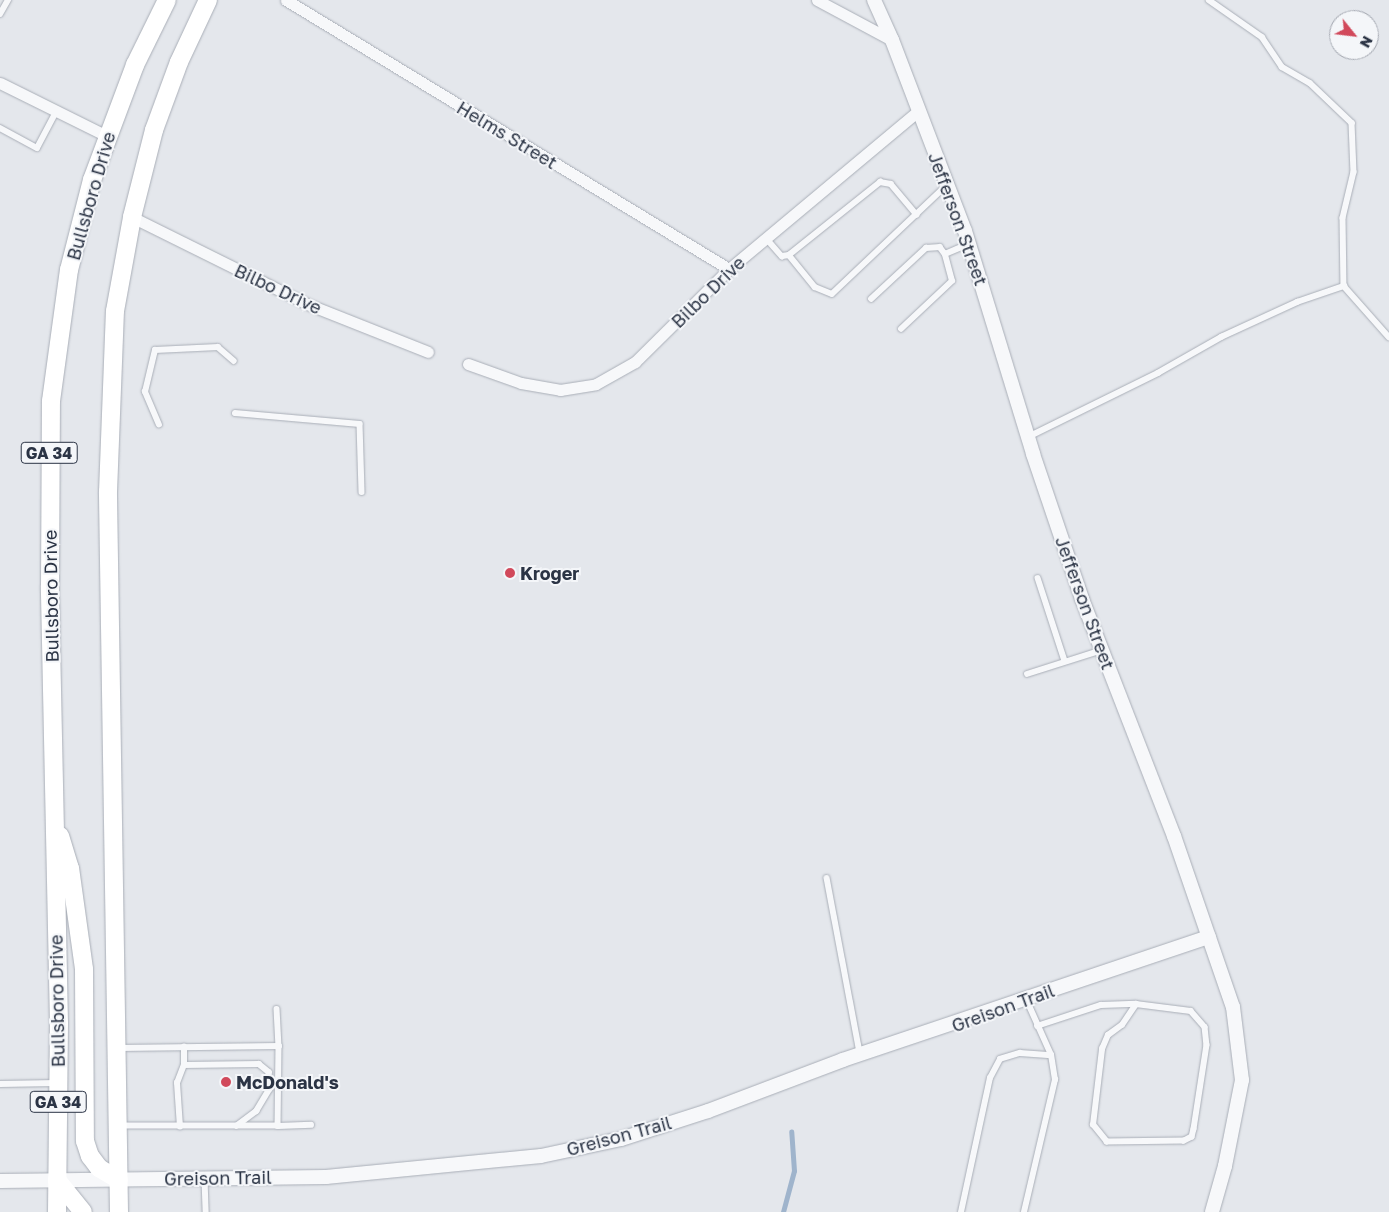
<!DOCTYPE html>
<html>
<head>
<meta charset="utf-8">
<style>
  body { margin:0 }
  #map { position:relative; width:1389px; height:1212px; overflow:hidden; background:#e4e7ec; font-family:"Golos Text",sans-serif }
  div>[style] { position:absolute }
  .stream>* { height:4.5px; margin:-2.25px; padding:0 2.25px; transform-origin:2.25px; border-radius:2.25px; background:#9fb4cc }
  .roads { filter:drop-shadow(0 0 1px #a9aeb7) drop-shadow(0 0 1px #a9aeb7) }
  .service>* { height:5.5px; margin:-2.75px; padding:0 2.75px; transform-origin:2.75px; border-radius:2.75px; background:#f7f8fa }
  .minor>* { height:11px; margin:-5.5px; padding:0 5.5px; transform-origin:5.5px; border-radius:5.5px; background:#f7f8fa }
  .tertiary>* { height:14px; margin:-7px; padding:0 7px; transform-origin:7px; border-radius:7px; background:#f7f8fa }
  .primary>* { height:18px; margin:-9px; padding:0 9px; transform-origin:9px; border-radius:9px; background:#fff }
  .dots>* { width:14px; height:14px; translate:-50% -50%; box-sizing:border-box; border:2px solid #f4f6f9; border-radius:50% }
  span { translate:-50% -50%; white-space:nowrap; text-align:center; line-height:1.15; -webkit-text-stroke:4px #f4f6f9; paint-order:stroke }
  .shield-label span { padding:1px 4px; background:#f4f6f9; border:1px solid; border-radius:4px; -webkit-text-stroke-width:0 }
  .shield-label { font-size:16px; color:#2b3445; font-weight:700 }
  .street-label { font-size:18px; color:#2b3445 }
  .poi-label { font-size:18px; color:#2b3445; font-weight:700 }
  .left { translate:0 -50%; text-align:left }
  .north { position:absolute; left:1329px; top:10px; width:50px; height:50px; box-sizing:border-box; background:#f4f6f9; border:1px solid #a4a8b1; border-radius:50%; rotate:119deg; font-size:14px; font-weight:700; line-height:20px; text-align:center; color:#2b3445 }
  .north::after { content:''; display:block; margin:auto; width:18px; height:22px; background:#d1495b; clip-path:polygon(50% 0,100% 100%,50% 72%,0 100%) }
</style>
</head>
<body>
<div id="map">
  <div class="stream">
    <div style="left:783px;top:1212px;width:42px;rotate:-75deg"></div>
    <div style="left:794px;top:1171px;width:39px;rotate:-94deg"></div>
  </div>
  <div class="roads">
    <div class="service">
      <div style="left:1209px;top:0;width:65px;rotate:34.9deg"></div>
      <div style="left:1262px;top:37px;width:36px;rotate:56deg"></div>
      <div style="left:1282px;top:67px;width:32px;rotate:30deg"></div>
      <div style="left:1310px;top:83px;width:58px;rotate:43.6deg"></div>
      <div style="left:1352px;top:123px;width:49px;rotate:87.7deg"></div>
      <div style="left:1354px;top:172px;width:47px;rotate:103.4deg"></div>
      <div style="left:1343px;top:218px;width:68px;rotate:89.2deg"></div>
      <div style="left:0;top:14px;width:16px;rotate:-60deg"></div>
      <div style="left:0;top:128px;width:42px;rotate:28.4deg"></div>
      <div style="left:37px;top:148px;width:41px;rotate:-62.2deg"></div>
      <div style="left:767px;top:239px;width:23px;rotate:49deg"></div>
      <div style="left:782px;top:256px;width:7px;rotate:-8deg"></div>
      <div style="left:789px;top:255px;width:117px;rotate:-38.7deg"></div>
      <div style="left:880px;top:182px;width:11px;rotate:10deg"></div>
      <div style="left:891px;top:184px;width:40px;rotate:50deg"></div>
      <div style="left:789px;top:255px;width:41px;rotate:50.9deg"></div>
      <div style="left:815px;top:287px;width:18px;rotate:22deg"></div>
      <div style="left:832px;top:294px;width:158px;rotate:-43.5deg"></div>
      <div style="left:871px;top:299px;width:75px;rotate:-42.8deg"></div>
      <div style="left:926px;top:248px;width:14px;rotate:-4deg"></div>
      <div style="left:940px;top:247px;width:9px;rotate:54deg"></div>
      <div style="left:945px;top:254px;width:26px;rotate:-23deg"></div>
      <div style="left:901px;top:329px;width:70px;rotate:-43.3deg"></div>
      <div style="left:952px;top:281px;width:28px;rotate:-105deg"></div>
      <div style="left:235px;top:413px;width:125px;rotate:5deg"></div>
      <div style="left:360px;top:424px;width:68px;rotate:88.3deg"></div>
      <div style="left:159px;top:425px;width:36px;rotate:-113deg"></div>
      <div style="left:145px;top:392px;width:43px;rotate:-76.6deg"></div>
      <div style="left:155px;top:350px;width:63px;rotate:-2.7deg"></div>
      <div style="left:218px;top:347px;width:21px;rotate:41deg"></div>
      <div style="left:1028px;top:437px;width:145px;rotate:-26.2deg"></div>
      <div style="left:1158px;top:373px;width:73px;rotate:-29.7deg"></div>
      <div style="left:1221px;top:337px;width:84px;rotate:-24.7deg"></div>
      <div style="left:1297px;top:302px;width:50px;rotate:-18.8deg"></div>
      <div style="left:1344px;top:286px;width:68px;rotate:48.6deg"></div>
      <div style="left:1038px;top:578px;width:87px;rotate:72deg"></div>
      <div style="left:1027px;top:674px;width:79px;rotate:-17.7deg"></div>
      <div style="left:827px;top:878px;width:178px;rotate:79.3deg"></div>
      <div style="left:277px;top:1009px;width:37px;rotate:87deg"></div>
      <div style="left:1037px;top:1026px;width:67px;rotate:-18.2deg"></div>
      <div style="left:1101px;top:1005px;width:35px;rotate:-2deg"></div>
      <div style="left:1136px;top:1004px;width:55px;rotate:7.3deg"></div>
      <div style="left:1191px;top:1011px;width:21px;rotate:49deg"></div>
      <div style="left:1205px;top:1027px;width:18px;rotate:84deg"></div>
      <div style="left:1207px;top:1045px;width:85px;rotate:98.8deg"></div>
      <div style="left:1194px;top:1129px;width:8px;rotate:104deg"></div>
      <div style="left:1192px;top:1137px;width:9px;rotate:153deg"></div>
      <div style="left:1184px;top:1141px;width:77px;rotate:179.3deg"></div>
      <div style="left:1107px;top:1142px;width:22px;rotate:-129deg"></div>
      <div style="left:1093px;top:1125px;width:77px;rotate:-83.2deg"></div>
      <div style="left:1102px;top:1049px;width:15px;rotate:-67deg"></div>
      <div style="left:1108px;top:1035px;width:17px;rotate:-36deg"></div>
      <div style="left:1122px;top:1025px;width:25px;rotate:-56deg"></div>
      <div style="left:119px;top:1048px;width:160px;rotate:-0.7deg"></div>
      <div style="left:279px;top:1046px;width:80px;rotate:90.7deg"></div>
      <div style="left:278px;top:1126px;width:158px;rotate:180deg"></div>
      <div style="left:184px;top:1065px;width:18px;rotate:-90deg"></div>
      <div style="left:0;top:1084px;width:56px;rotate:-1deg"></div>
      <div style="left:278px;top:1126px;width:33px;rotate:-2deg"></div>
      <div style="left:180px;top:1127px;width:44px;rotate:-93.9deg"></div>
      <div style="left:177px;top:1083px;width:19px;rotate:-69deg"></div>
      <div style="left:184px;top:1065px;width:75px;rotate:-0.8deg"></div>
      <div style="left:259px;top:1064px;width:13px;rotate:39deg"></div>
      <div style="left:269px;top:1072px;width:17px;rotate:87deg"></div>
      <div style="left:270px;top:1089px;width:26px;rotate:121deg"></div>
      <div style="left:257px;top:1111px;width:25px;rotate:143deg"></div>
      <div style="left:205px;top:1179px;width:33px;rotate:88deg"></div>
      <div style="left:961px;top:1212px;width:137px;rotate:-77.8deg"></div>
      <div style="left:990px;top:1078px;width:21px;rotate:-62deg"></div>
      <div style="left:1000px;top:1059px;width:21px;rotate:-17deg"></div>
      <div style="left:1020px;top:1053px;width:31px;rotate:4deg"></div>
      <div style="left:1024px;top:1212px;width:136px;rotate:-76.8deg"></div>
      <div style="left:1055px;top:1080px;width:25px;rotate:-99deg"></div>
      <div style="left:1051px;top:1055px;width:61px;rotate:-114.1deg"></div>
    </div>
    <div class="minor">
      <div style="left:286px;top:0;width:518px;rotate:31.27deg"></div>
      <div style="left:817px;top:0;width:85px;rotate:28.1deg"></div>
      <div style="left:0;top:83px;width:119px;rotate:26.4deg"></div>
      <div style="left:132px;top:217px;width:195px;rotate:26.4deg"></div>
      <div style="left:307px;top:304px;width:130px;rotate:21.6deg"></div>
      <div style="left:468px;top:364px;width:56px;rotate:19.7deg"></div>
      <div style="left:521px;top:383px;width:40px;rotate:10deg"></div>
      <div style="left:560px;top:390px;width:36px;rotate:-9deg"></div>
      <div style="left:596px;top:384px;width:45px;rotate:-29.4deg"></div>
      <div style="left:635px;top:362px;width:132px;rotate:-44.7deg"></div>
      <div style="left:729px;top:269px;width:248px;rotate:-39.9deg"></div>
    </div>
    <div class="tertiary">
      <div style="left:874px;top:0;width:44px;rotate:65.8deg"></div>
      <div style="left:892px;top:40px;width:204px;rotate:69.1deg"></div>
      <div style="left:965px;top:231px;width:233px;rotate:73deg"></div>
      <div style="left:1033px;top:454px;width:153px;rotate:71.3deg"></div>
      <div style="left:1082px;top:599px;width:254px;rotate:68.8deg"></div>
      <div style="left:1174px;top:836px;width:181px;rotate:71deg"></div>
      <div style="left:1233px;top:1007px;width:74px;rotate:83deg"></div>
      <div style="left:1242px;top:1080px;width:88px;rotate:101.2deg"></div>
      <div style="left:1225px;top:1166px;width:48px;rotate:105.8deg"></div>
      <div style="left:0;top:1181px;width:326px;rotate:-0.7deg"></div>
      <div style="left:326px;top:1177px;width:216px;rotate:-5.6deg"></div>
      <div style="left:541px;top:1156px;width:82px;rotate:-12deg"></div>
      <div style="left:621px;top:1139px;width:91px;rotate:-17.8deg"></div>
      <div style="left:708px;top:1111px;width:144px;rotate:-20.7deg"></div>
      <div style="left:843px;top:1060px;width:386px;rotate:-18.6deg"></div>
    </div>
    <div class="primary">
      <div style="left:60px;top:836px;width:34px;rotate:73deg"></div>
      <div style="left:70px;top:868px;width:102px;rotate:82.1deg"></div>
      <div style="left:84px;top:969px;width:172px;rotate:89.7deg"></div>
      <div style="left:85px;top:1141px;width:16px;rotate:72deg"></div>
      <div style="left:90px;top:1156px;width:15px;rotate:53deg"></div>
      <div style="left:99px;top:1168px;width:23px;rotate:31deg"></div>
      <div style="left:57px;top:1180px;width:41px;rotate:50.9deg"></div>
      <div style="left:57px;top:1212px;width:188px;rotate:-89.4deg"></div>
      <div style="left:59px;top:1024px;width:438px;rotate:-91.2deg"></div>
      <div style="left:50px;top:586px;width:185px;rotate:-89.7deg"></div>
      <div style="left:51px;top:401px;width:132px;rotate:-82.2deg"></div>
      <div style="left:69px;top:270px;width:93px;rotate:-75.7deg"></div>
      <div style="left:92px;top:180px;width:123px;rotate:-69.5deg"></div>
      <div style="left:135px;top:65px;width:72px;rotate:-63.8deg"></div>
      <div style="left:119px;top:1212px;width:720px;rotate:-90.88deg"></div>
      <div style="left:108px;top:492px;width:181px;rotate:-87.8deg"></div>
      <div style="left:115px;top:311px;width:96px;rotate:-79.7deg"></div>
      <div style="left:132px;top:217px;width:90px;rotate:-75.8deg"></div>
      <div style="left:154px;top:130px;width:72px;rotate:-69.8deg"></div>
      <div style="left:179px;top:62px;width:68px;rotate:-64.9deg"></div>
    </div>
  </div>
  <div class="dots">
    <div style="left:510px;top:573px;background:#d1495b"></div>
    <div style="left:226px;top:1082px;background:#d1495b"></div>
  </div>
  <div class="shield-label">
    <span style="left:49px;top:453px">GA 34</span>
    <span style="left:58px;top:1102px">GA 34</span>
  </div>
  <div class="street-label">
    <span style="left:507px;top:135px;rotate:31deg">Helms Street</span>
    <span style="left:91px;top:196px;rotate:-74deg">Bullsboro Drive</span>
    <span style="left:958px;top:219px;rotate:70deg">Jefferson Street</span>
    <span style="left:278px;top:289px;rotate:25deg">Bilbo Drive</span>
    <span style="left:708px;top:292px;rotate:-44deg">Bilbo Drive</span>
    <span style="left:51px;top:596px;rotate:-91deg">Bullsboro Drive</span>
    <span style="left:1085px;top:603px;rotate:70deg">Jefferson Street</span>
    <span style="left:57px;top:1001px;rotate:-91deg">Bullsboro Drive</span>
    <span style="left:1003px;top:1008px;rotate:-20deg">Greison Trail</span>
    <span style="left:619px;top:1136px;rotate:-15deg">Greison Trail</span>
    <span style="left:218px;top:1178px;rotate:-1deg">Greison Trail</span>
  </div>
  <div class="poi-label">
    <span class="left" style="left:520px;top:573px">Kroger</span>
    <span class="left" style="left:236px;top:1082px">McDonald's</span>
  </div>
  <div class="north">N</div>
</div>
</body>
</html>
